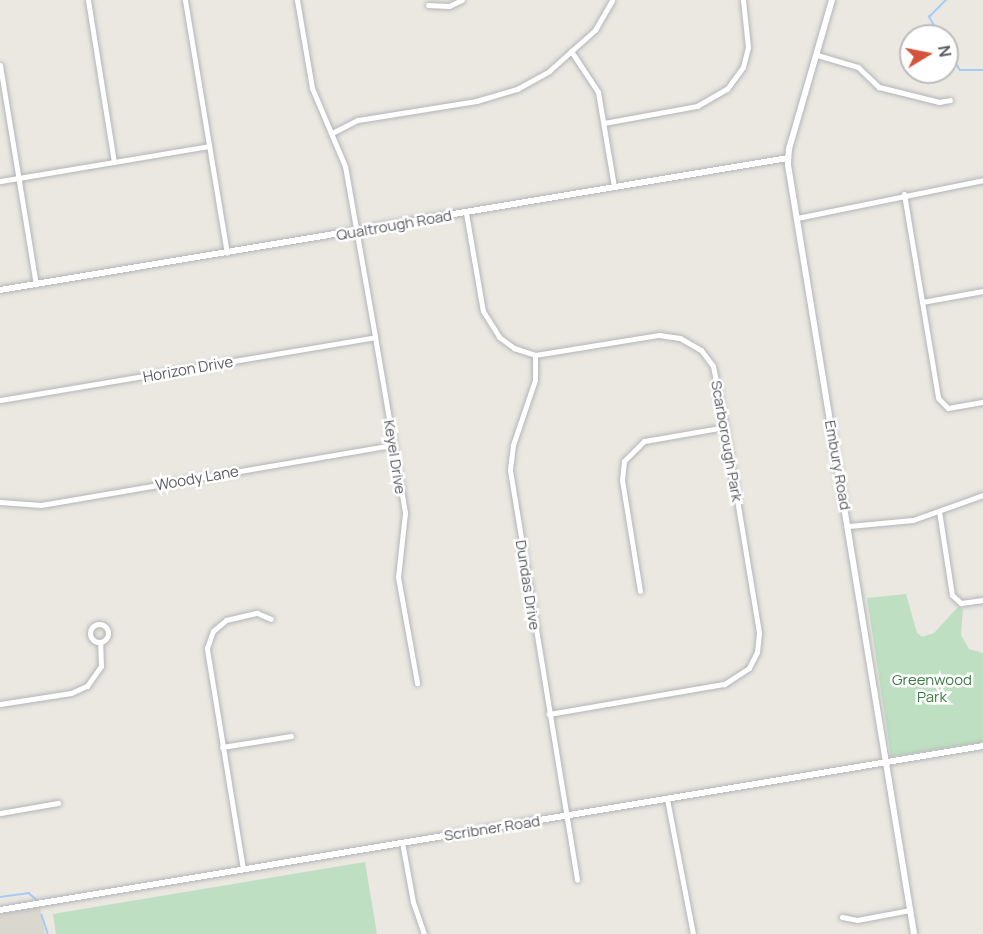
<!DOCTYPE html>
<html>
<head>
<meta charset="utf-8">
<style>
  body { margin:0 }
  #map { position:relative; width:983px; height:934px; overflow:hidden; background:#eae8e0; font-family:Manrope,sans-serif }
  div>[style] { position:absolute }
  .education>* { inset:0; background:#dad7ce }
  .green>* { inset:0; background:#bedfc1 }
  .stream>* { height:1.5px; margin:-0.75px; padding:0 0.75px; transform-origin:0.75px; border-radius:0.75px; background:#a5ccf5 }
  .roads { filter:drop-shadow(0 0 2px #b3b5b9) drop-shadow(0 0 2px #b3b5b9) }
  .minor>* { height:5px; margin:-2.5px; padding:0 2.5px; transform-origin:2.5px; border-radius:2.5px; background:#fff }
  .minor>.ring { margin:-2.5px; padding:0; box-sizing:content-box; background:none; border:5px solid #fff; border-radius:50% }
  .tertiary>* { height:6px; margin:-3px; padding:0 3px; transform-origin:3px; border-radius:3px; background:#fff }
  span { translate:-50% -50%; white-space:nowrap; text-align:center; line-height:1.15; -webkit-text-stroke:5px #fff; paint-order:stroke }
  .street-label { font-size:15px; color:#595b5f }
  .park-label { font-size:15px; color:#3c7b43 }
  .north { position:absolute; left:899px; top:24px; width:60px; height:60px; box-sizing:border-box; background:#fff; border:2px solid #bdbdbf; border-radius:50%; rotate:80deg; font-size:16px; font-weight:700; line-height:24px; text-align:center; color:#595b5f }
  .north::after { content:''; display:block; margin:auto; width:21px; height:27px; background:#d5523b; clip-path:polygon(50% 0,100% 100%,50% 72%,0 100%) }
</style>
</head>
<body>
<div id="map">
  <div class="education">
    <div style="clip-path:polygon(40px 907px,45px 934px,0 934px,0 914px)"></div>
  </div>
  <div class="green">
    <div style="clip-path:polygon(906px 594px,917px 633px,922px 637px,934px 633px,958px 607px,963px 609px,961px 635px,969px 649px,983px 653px,983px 742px,891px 757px,867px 598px)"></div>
    <div style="clip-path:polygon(365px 862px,377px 934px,56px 934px,53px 914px)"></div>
  </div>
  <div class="stream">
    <div style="left:940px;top:36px;width:22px;rotate:-120deg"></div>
    <div style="left:929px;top:17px;width:24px;rotate:-45deg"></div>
    <div style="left:947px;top:48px;width:26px;rotate:59deg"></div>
    <div style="left:960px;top:70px;width:23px"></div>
    <div style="left:0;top:897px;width:29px;rotate:-8deg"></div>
    <div style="left:29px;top:893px;width:11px;rotate:41deg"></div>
    <div style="left:42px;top:915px;width:20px;rotate:72deg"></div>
  </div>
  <div class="roads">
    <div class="minor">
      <div style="left:88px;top:0;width:164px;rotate:80.9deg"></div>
      <div style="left:185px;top:0;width:256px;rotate:80.6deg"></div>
      <div style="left:297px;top:0;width:89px;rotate:80.3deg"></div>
      <div style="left:312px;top:88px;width:85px;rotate:67.1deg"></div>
      <div style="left:345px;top:166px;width:174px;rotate:80deg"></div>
      <div style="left:375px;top:337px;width:179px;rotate:80.3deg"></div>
      <div style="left:405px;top:513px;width:64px;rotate:96.2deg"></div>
      <div style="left:398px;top:577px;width:108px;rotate:79.8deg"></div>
      <div style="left:428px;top:5px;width:21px;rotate:3deg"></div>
      <div style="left:449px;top:6px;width:14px;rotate:-25deg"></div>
      <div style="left:571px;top:51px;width:49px;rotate:56.6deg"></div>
      <div style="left:598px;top:92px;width:96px;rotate:80.4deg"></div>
      <div style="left:817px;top:55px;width:43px;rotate:16.3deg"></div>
      <div style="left:858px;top:67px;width:29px;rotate:44deg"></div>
      <div style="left:879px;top:87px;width:62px;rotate:14deg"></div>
      <div style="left:939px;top:102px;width:11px;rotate:-10deg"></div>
      <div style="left:0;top:65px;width:222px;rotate:80.7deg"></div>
      <div style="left:604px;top:123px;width:95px;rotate:-10.4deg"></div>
      <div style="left:697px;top:106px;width:34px;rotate:-30deg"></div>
      <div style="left:727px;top:89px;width:27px;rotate:-54deg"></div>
      <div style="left:743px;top:67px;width:21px;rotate:-76deg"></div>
      <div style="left:748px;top:47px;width:47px;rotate:-96.1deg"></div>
      <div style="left:332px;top:133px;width:29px;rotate:-27deg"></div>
      <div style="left:358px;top:120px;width:120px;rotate:-9.1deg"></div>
      <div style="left:476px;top:101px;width:43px;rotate:-16.3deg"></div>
      <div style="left:517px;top:89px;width:37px;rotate:-29deg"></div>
      <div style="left:549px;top:71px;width:62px;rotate:-41.7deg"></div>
      <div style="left:595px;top:30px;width:34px;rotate:-60deg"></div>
      <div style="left:0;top:181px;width:212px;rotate:-9.5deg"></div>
      <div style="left:904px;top:194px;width:207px;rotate:80.5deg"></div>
      <div style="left:938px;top:398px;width:14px;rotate:45deg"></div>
      <div style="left:948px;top:408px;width:36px;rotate:-10deg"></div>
      <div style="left:466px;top:213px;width:99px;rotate:80.2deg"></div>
      <div style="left:483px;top:311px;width:31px;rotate:58deg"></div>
      <div style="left:499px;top:337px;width:19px;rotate:36deg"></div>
      <div style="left:514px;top:348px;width:22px;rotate:18deg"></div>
      <div style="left:535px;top:355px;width:126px;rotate:-9.2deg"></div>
      <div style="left:659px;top:335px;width:21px;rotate:8deg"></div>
      <div style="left:680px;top:338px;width:24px;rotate:30deg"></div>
      <div style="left:701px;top:350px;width:20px;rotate:53deg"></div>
      <div style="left:713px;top:366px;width:62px;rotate:78.9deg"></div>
      <div style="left:725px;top:427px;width:209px;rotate:80.6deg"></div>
      <div style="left:759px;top:633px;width:19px;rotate:96deg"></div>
      <div style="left:757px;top:652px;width:18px;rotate:117deg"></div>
      <div style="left:749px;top:668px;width:30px;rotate:147deg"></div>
      <div style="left:724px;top:684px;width:178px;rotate:170.3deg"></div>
      <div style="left:797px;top:218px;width:190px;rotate:-11.5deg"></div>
      <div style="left:922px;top:302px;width:62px;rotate:-10.2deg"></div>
      <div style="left:535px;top:355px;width:25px;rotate:90deg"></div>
      <div style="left:535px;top:380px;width:69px;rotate:108.7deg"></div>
      <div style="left:513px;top:445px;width:25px;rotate:97deg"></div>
      <div style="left:510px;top:470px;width:415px;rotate:80.7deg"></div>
      <div style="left:0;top:400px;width:380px;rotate:-9.5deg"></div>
      <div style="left:0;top:502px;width:41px;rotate:4.2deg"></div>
      <div style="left:41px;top:505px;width:357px;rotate:-9.7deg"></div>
      <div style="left:939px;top:511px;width:85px;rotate:81.2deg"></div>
      <div style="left:952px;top:595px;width:12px;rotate:42deg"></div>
      <div style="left:961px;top:603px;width:22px;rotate:-8deg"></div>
      <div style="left:849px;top:526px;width:64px;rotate:-5.4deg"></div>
      <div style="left:913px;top:520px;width:74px;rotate:-19.7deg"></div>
      <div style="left:640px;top:591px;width:112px;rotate:-99.2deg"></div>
      <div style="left:622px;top:480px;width:19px;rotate:-84deg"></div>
      <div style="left:624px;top:461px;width:28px;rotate:-45deg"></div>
      <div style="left:644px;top:441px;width:82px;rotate:-9.8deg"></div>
      <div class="ring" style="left:90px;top:624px;width:13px;height:13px"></div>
      <div style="left:0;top:704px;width:72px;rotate:-8.8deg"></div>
      <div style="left:71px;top:693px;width:17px;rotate:-24deg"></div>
      <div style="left:87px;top:686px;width:24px;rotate:-55deg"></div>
      <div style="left:101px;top:666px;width:24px;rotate:-92deg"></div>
      <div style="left:222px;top:747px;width:70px;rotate:-9.1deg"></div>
      <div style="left:667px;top:799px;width:137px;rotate:79.1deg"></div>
      <div style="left:0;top:813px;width:59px;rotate:-9.8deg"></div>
      <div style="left:402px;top:842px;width:61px;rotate:79.6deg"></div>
      <div style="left:413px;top:902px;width:34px;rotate:71deg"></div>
      <div style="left:243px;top:869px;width:224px;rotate:-99.3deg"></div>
      <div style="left:207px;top:648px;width:18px;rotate:-71deg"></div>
      <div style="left:213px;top:631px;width:17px;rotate:-40deg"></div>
      <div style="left:226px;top:620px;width:32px;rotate:-13deg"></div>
      <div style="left:257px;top:613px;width:15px;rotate:23deg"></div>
      <div style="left:842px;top:917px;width:15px;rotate:11deg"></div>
      <div style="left:857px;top:920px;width:54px;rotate:-10.7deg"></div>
    </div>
    <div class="tertiary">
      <div style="left:832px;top:0;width:155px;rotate:106.1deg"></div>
      <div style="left:789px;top:149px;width:16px;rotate:94deg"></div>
      <div style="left:788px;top:165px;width:779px;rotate:80.69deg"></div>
      <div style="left:0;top:290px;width:799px;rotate:-9.51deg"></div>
      <div style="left:0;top:910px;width:997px;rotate:-9.47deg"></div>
    </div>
  </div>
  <div class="street-label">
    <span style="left:394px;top:225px;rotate:-10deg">Qualtrough Road</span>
    <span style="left:188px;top:369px;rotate:-10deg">Horizon Drive</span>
    <span style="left:727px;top:441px;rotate:80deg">Scarborough Park</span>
    <span style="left:395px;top:457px;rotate:81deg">Keyel Drive</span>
    <span style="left:838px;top:465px;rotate:80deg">Embury Road</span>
    <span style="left:197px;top:478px;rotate:-10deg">Woody Lane</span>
    <span style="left:528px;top:585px;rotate:81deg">Dundas Drive</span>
    <span style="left:492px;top:828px;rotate:-9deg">Scribner Road</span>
  </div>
  <div class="park-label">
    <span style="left:932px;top:688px">Greenwood<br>Park</span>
  </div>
  <div class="north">N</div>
</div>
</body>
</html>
